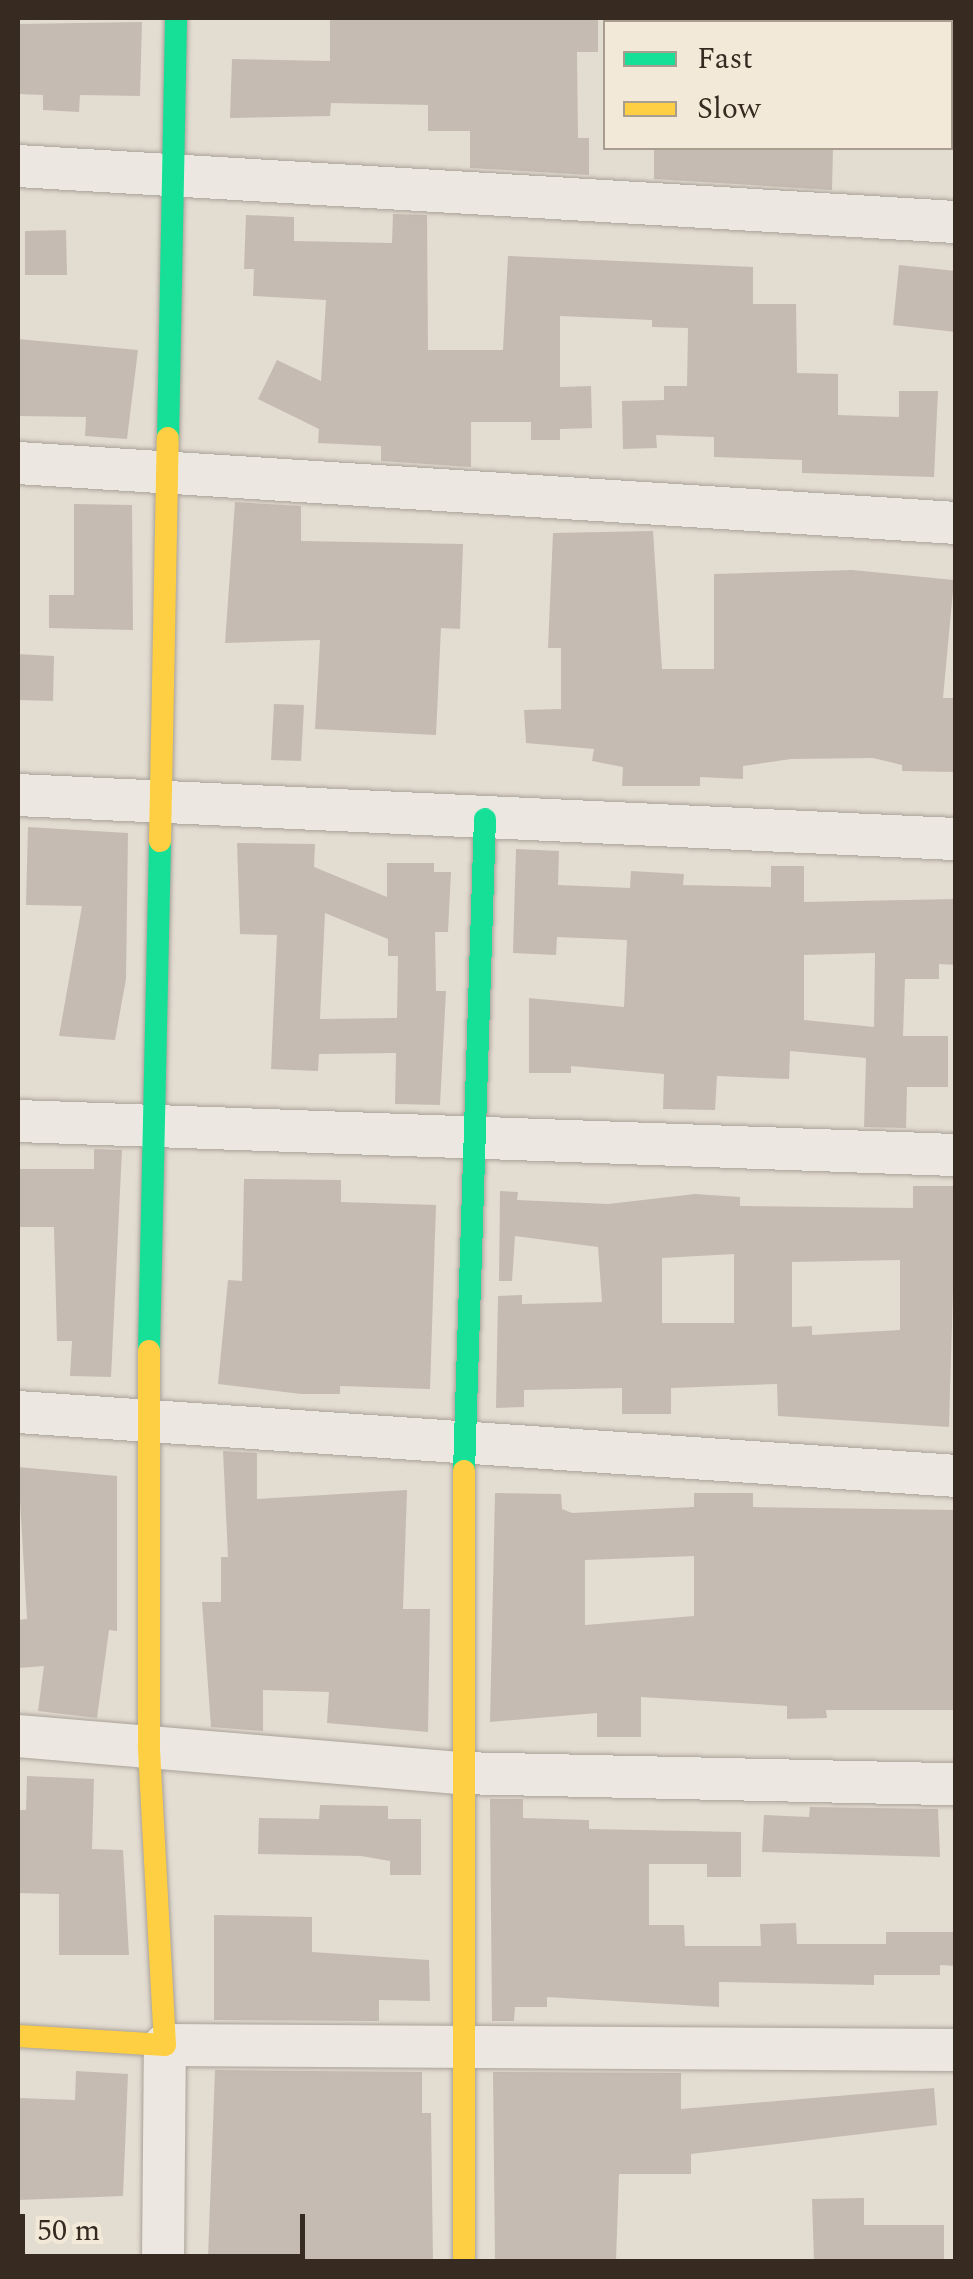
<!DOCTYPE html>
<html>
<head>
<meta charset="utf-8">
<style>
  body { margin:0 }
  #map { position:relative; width:973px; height:2279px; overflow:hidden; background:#e3dcd1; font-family:Spectral,serif }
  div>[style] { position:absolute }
  .building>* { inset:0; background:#c6bbb2 }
  .roads { filter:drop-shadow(0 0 2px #a9a299) drop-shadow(0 0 2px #a9a299) }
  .street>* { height:42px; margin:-21px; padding:0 21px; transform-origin:21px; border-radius:21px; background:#ece8e1 }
  .fast>* { height:22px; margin:-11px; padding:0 11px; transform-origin:11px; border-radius:11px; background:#16e098 }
  .slow>* { height:22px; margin:-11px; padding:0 11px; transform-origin:11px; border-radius:11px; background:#ffcf43 }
  span { translate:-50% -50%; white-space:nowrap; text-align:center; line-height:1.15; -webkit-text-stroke:9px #f3e9d8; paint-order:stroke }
  .frame { position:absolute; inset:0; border:20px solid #372a21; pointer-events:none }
  .legend { position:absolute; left:603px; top:20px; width:350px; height:130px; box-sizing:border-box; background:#f3e9d8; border:2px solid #a89d8f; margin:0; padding:12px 18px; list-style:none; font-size:30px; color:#372a21 }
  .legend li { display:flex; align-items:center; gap:20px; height:50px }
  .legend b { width:50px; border:2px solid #a89d8f }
  .scale { position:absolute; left:20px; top:2214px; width:285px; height:45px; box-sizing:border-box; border:5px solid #372a21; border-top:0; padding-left:12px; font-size:30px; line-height:35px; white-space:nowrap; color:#372a21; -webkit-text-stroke:8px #f3e9d8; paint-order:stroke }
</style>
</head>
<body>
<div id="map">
  <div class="building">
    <div style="clip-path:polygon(330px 18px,598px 18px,598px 52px,577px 52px,578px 138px,589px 138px,589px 175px,470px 168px,470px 131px,428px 131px,428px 105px,331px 103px,330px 116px,230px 118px,232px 59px,330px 61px)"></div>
    <div style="clip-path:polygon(142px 22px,140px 96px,80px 95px,79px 112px,43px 110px,43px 95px,18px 94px,18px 24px)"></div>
    <div style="clip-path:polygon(654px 148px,833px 149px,832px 190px,654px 179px)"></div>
    <div style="clip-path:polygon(393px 214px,427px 215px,428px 350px,503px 350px,508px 256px,753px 267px,753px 304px,796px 304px,797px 373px,838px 374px,838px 415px,899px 417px,899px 391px,938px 391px,934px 477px,802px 473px,802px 460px,714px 457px,714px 437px,656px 435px,657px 448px,623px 449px,622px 401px,664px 400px,664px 386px,687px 386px,688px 328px,652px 327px,652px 320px,560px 316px,560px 387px,591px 386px,592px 428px,560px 429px,560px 440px,531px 440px,531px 422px,471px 422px,471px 467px,381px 461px,381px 446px,318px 443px,319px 429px,258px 399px,277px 360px,321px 381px,326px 300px,253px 296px,254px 269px,244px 269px,246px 215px,294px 217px,294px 241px,392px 243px)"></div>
    <div style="clip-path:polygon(66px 230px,67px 275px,25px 275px,25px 231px)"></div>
    <div style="clip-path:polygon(899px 265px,956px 271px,956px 332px,893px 325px)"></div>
    <div style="clip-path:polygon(18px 339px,138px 350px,127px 439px,85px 436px,86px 417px,18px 416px)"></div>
    <div style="clip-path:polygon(235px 502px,301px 506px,301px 541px,463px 544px,460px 629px,441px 628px,436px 735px,315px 729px,320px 640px,225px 643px)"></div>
    <div style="clip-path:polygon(74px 504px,132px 505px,133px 630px,49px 628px,49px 595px,74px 595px)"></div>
    <div style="clip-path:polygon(653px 531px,662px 669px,714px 669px,714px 574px,852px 570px,954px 580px,943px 698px,956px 698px,956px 772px,902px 771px,902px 765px,873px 758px,791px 759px,743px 766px,743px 779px,700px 777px,700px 786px,622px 786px,623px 767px,592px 761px,594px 749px,526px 743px,524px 710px,561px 709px,561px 648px,548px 648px,553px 533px)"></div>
    <div style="clip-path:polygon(18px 654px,54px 656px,53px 701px,18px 700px)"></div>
    <div style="clip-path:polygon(274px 704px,304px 705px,301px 761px,271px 760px)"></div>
    <div style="clip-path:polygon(28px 827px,128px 833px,126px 979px,115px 1040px,59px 1036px,82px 906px,26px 905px)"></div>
    <div style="clip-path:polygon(evenodd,237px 843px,315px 844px,314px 867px,387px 897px,387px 863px,434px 863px,434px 872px,451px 872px,448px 932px,435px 932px,436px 991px,446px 991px,440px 1105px,395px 1104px,396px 1053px,319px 1054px,318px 1071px,271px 1069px,277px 935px,240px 934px,237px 843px,325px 913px,388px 939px,388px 956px,398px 956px,397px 1018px,320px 1019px,325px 913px)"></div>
    <div style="clip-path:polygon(evenodd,516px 849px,559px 851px,558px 885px,630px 888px,631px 871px,684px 874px,683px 885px,771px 887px,771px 866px,804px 866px,804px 902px,956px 899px,956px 965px,939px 964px,939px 979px,905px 979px,903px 1036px,948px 1036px,948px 1087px,907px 1087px,906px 1128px,864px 1127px,866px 1058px,790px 1051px,789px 1079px,717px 1076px,715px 1110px,663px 1109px,664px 1074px,571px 1066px,571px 1073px,529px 1073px,529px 998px,624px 1007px,627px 940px,557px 937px,556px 955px,513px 953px,516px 849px,875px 953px,874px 1027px,804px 1020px,804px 955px,875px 953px)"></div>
    <div style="clip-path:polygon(94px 1149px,122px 1150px,111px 1377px,70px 1376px,72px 1341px,57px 1341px,54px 1227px,18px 1227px,18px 1169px,94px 1169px)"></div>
    <div style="clip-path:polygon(244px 1179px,341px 1180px,341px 1202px,436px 1205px,430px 1389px,340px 1386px,340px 1394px,301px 1394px,218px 1384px,228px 1280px,242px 1281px)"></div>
    <div style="clip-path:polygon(evenodd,913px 1186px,956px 1186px,949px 1427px,778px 1416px,777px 1384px,671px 1388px,671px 1414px,622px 1414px,622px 1388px,524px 1390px,524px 1407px,496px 1408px,498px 1296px,522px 1295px,522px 1304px,602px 1302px,598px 1247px,515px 1236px,512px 1281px,499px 1281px,500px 1191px,518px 1192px,517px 1200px,608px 1204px,695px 1194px,740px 1197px,740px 1206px,913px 1208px,913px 1186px,734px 1254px,734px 1323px,662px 1323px,662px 1258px,734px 1254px,913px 1186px,900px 1260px,900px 1330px,812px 1335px,812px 1326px,792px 1327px,792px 1262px,900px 1260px)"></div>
    <div style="clip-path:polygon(223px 1451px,257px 1453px,257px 1499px,407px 1490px,403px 1609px,430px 1609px,428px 1732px,327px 1723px,329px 1692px,263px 1690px,263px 1731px,211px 1727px,202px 1602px,221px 1602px,221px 1557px,228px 1557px)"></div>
    <div style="clip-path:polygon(18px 1467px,117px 1476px,117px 1631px,109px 1630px,97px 1718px,38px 1711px,44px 1666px,18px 1668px,18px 1620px,27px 1619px)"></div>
    <div style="clip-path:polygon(evenodd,495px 1493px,561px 1494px,562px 1509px,572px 1513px,694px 1507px,694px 1493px,753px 1493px,753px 1507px,956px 1510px,956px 1710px,826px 1710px,827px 1718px,787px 1719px,787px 1706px,641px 1697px,641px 1737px,597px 1737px,597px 1713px,490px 1722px,495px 1493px,694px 1556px,694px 1616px,585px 1625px,585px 1560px,694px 1556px)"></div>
    <div style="clip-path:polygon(27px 1776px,94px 1779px,92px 1849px,123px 1850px,129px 1955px,59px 1955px,59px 1894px,18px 1893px,18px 1810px,26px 1810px)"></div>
    <div style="clip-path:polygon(490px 1799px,523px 1799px,523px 1818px,589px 1820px,589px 1829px,741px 1832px,741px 1877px,707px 1877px,707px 1864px,649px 1864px,649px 1925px,684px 1925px,685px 1946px,761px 1946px,760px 1924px,796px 1923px,797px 1944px,886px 1944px,886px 1932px,956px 1932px,956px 1966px,940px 1965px,940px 1975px,874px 1975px,874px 1985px,719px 1982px,719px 2007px,547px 1997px,547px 2007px,515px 2007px,514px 2021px,492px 2021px)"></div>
    <div style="clip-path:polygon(320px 1805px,388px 1806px,388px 1819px,421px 1819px,421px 1875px,390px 1875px,390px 1861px,361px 1856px,258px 1854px,259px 1818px,319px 1819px)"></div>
    <div style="clip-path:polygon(810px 1807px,938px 1809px,940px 1857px,762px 1852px,764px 1815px,809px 1817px)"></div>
    <div style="clip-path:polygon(214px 1915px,312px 1917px,312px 1952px,429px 1960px,430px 2001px,379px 2000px,379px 2021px,214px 2020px)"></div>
    <div style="clip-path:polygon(215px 2070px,422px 2072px,422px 2113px,431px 2113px,433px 2262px,208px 2257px)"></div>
    <div style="clip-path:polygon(76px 2071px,128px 2074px,123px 2196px,18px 2200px,19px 2098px,75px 2100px)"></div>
    <div style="clip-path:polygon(493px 2072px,681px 2073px,681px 2109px,934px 2088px,937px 2125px,691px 2154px,691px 2174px,619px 2174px,616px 2262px,495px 2262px)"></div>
    <div style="clip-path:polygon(864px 2198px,864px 2225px,944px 2225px,944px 2262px,814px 2262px,812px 2199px)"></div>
  </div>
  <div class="roads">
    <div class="street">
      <div style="left:18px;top:166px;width:940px;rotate:3.42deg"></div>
      <div style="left:18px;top:463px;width:940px;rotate:3.66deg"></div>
      <div style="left:18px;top:795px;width:939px;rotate:2.69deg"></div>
      <div style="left:18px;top:1121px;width:939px;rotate:2.08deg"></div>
      <div style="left:18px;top:1412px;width:940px;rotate:3.9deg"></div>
      <div style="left:18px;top:1736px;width:442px;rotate:4.8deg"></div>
      <div style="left:458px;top:1773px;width:498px;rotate:1.3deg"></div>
      <div style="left:163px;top:2262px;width:217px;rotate:-89.5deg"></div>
      <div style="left:165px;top:2045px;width:791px;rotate:0.36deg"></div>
    </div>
    <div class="fast">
      <div style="left:168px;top:438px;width:420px;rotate:-88.9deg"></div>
      <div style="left:149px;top:1351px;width:510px;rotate:-88.76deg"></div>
      <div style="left:464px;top:1471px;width:652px;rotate:-88.16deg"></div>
    </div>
    <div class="slow">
      <div style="left:160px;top:841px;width:403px;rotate:-88.9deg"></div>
      <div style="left:464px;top:1471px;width:791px;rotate:90deg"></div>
      <div style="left:18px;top:2036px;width:147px;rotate:3.5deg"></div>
      <div style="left:165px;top:2045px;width:300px;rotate:-93.1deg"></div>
      <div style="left:149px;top:1745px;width:394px;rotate:-90deg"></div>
    </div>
  </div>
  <div class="frame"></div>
  <ul class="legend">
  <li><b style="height:12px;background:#16e098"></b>Fast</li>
  <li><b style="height:12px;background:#ffcf43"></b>Slow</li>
  </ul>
  <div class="scale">50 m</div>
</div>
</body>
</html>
